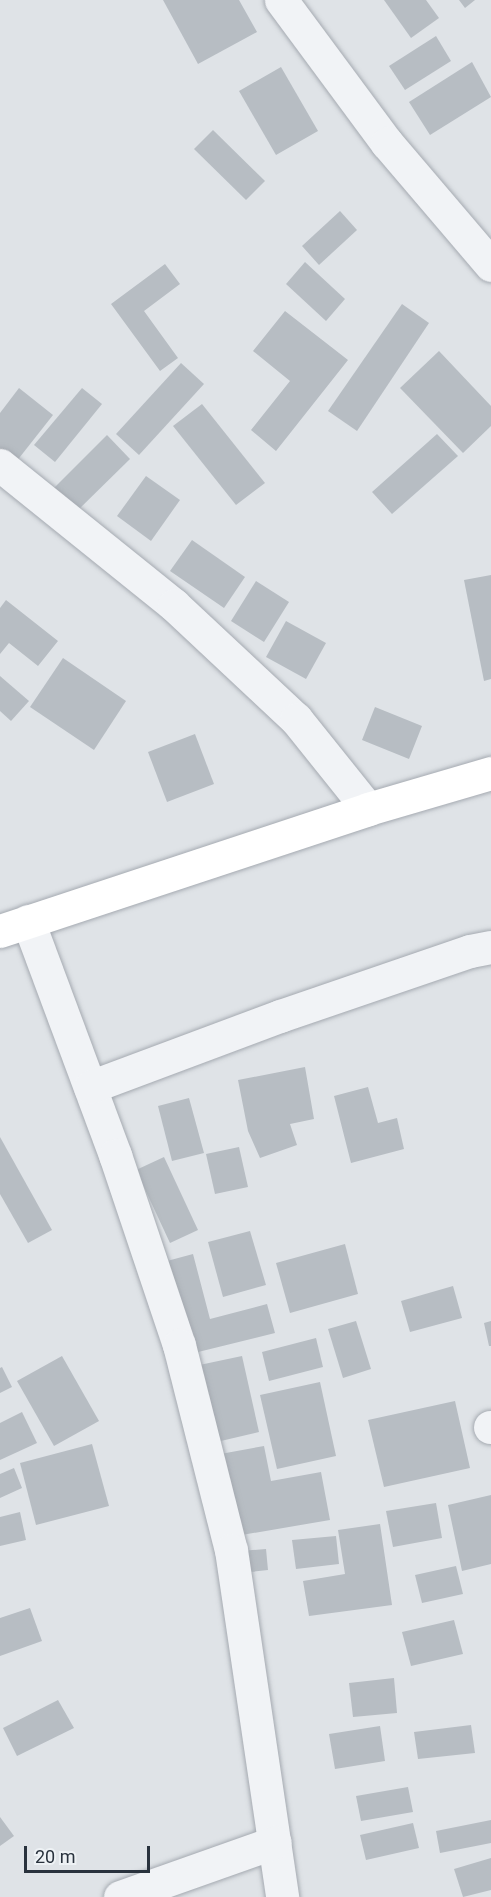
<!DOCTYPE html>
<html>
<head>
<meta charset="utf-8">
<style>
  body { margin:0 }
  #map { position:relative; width:491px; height:1897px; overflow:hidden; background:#dfe3e7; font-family:Roboto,sans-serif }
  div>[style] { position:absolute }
  .building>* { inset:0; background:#b7bdc3 }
  .roads { filter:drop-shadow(0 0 2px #a5aab1) drop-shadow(0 0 2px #a5aab1) }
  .minor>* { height:33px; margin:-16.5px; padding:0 16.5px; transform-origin:16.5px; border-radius:16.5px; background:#f1f3f6 }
  .secondary>* { height:33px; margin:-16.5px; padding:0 16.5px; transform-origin:16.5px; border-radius:16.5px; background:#fff }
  span { translate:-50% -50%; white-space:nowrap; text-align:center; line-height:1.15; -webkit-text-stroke:6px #eef2f5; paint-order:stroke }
  .scale { position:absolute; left:24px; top:1846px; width:126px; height:27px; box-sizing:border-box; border:3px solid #29323d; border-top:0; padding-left:8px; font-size:18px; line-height:21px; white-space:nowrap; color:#29323d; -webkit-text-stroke:4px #eef2f5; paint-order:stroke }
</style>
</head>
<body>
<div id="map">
  <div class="building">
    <div style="clip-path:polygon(163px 0,239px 0,257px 32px,198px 64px)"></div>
    <div style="clip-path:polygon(384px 0,426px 0,439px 18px,411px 38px)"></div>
    <div style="clip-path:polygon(459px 0,475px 0,465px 8px)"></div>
    <div style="clip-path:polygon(436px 36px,451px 61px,405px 90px,389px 66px)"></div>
    <div style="clip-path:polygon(472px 62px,491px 97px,430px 135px,409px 102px)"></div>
    <div style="clip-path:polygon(281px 67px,318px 131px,276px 155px,239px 91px)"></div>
    <div style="clip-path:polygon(213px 130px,265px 181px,246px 200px,194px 149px)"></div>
    <div style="clip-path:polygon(340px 211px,357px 230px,319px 265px,302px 246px)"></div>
    <div style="clip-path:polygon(305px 262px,345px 299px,326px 321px,286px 284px)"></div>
    <div style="clip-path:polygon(165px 264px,180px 284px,144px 311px,178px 358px,160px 371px,111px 304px)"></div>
    <div style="clip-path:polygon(402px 304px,429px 323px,357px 431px,328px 411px)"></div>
    <div style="clip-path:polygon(285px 311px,348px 360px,276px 451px,251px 430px,290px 381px,253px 351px)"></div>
    <div style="clip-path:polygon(439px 351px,491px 406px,491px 426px,463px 453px,400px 388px)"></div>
    <div style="clip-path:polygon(181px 363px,204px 384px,139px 455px,116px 434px)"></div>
    <div style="clip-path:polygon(19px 388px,53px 415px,16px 462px,0 450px,0 413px)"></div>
    <div style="clip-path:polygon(82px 388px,102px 404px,55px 462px,34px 445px)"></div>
    <div style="clip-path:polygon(202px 404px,265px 483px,236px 505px,173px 426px)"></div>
    <div style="clip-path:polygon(437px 434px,458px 456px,392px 514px,372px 492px)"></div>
    <div style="clip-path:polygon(107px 435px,130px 459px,73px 515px,50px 492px)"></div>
    <div style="clip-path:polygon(146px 476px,180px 500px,151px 541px,117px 516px)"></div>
    <div style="clip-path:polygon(192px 540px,245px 577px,224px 608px,170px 571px)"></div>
    <div style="clip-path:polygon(491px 575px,491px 679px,484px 681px,464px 580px)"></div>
    <div style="clip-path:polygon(256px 581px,289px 602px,264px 642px,231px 621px)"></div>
    <div style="clip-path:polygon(6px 600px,58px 641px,38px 666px,9px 643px,0 654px,0 608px)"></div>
    <div style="clip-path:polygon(286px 621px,326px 643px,306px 679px,266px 657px)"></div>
    <div style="clip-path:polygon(63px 658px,126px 701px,94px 750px,30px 707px)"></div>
    <div style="clip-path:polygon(0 676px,29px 701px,11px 721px,0 711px)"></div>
    <div style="clip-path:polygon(375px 707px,422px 726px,409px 759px,362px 740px)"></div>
    <div style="clip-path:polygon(195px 734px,214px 784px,167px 802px,148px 752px)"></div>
    <div style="clip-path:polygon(305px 1067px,314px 1119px,290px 1124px,297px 1145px,260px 1158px,248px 1131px,238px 1080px)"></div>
    <div style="clip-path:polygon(368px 1087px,378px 1123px,397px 1118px,404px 1149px,351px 1163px,334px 1096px)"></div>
    <div style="clip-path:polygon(189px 1098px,204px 1153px,172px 1161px,158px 1106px)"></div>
    <div style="clip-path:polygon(0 1137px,52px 1230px,28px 1243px,0 1194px)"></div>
    <div style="clip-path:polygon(239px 1147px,248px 1187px,215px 1194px,206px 1154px)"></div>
    <div style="clip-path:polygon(164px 1157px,198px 1230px,170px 1243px,136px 1170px)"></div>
    <div style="clip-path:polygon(250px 1231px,266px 1285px,223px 1297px,208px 1242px)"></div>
    <div style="clip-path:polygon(345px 1244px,358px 1294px,290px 1313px,276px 1263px)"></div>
    <div style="clip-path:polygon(193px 1254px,210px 1319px,267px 1304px,275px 1333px,190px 1354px,167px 1261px)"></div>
    <div style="clip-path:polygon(453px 1286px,462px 1318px,410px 1332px,401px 1301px)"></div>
    <div style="clip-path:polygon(356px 1321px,371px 1369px,343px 1378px,328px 1329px)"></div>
    <div style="clip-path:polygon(491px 1321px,491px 1346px,489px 1346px,484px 1323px)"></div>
    <div style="clip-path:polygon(316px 1338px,323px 1367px,269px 1381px,262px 1352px)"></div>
    <div style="clip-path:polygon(62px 1356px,99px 1421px,54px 1446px,17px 1381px)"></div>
    <div style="clip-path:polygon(242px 1356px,259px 1432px,208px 1444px,190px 1367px)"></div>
    <div style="clip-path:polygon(2px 1367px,12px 1387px,0 1393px,0 1368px)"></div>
    <div style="clip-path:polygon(320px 1382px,336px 1456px,277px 1469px,260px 1395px)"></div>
    <div style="clip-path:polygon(455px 1401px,470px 1468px,384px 1487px,368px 1420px)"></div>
    <div style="clip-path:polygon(22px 1412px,37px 1443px,0 1460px,0 1423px)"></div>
    <div style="clip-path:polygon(92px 1444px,109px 1506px,36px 1525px,20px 1463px)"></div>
    <div style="clip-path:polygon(264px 1446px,271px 1481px,321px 1472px,330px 1520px,230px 1537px,215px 1455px)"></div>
    <div style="clip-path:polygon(14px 1468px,22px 1488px,0 1498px,0 1474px)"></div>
    <div style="clip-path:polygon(491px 1495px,491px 1564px,462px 1571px,448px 1505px)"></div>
    <div style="clip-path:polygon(436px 1503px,442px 1538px,393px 1547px,386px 1511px)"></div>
    <div style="clip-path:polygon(20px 1512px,26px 1540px,0 1546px,0 1517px)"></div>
    <div style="clip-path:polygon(380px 1524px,392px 1605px,309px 1616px,303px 1581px,345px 1574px,338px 1530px)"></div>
    <div style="clip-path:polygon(336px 1536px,339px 1564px,296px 1569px,292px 1540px)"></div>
    <div style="clip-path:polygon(266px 1549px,268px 1570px,242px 1573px,239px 1551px)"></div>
    <div style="clip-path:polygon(456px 1566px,463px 1594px,422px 1603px,415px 1575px)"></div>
    <div style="clip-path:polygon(30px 1608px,42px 1641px,0 1656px,0 1618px)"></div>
    <div style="clip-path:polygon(454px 1620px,463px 1654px,411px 1666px,402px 1632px)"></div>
    <div style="clip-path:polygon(394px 1678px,397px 1713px,353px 1717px,349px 1683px)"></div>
    <div style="clip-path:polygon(58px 1700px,74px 1728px,17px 1756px,3px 1728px)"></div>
    <div style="clip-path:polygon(471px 1725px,475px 1753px,418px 1759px,414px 1732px)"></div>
    <div style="clip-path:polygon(380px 1726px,385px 1761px,335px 1769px,329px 1734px)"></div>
    <div style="clip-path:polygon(408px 1787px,413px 1812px,361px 1821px,356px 1796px)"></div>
    <div style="clip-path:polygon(0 1817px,14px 1836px,0 1846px)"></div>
    <div style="clip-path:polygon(491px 1820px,491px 1843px,440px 1853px,436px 1831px)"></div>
    <div style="clip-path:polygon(413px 1823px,419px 1848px,366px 1860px,360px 1835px)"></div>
    <div style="clip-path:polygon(491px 1858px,491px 1890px,463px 1897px,454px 1869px)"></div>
  </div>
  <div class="roads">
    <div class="minor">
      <div style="left:281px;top:0;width:178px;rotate:53.5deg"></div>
      <div style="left:387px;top:143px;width:160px;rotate:49.6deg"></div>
      <div style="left:0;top:465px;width:223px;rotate:38.8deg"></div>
      <div style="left:174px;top:605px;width:167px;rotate:43.1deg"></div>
      <div style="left:296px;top:719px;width:115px;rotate:51.3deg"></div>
      <div style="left:28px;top:921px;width:250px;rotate:69.6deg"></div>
      <div style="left:115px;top:1155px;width:200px;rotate:71.4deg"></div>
      <div style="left:179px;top:1345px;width:211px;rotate:75.8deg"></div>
      <div style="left:231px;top:1550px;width:351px;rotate:81.6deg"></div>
      <div style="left:90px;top:1087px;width:203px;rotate:-20.5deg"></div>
      <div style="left:280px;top:1016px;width:201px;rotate:-18.9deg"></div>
      <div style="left:470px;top:951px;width:21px;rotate:-11deg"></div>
      <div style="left:490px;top:1427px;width:1px"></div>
      <div style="left:120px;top:1897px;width:164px;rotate:-19.5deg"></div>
    </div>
    <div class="secondary">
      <div style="left:0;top:931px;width:388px;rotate:-18.3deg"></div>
      <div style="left:368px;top:809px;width:128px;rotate:-16.3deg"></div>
    </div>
  </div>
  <div class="scale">20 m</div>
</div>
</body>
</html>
